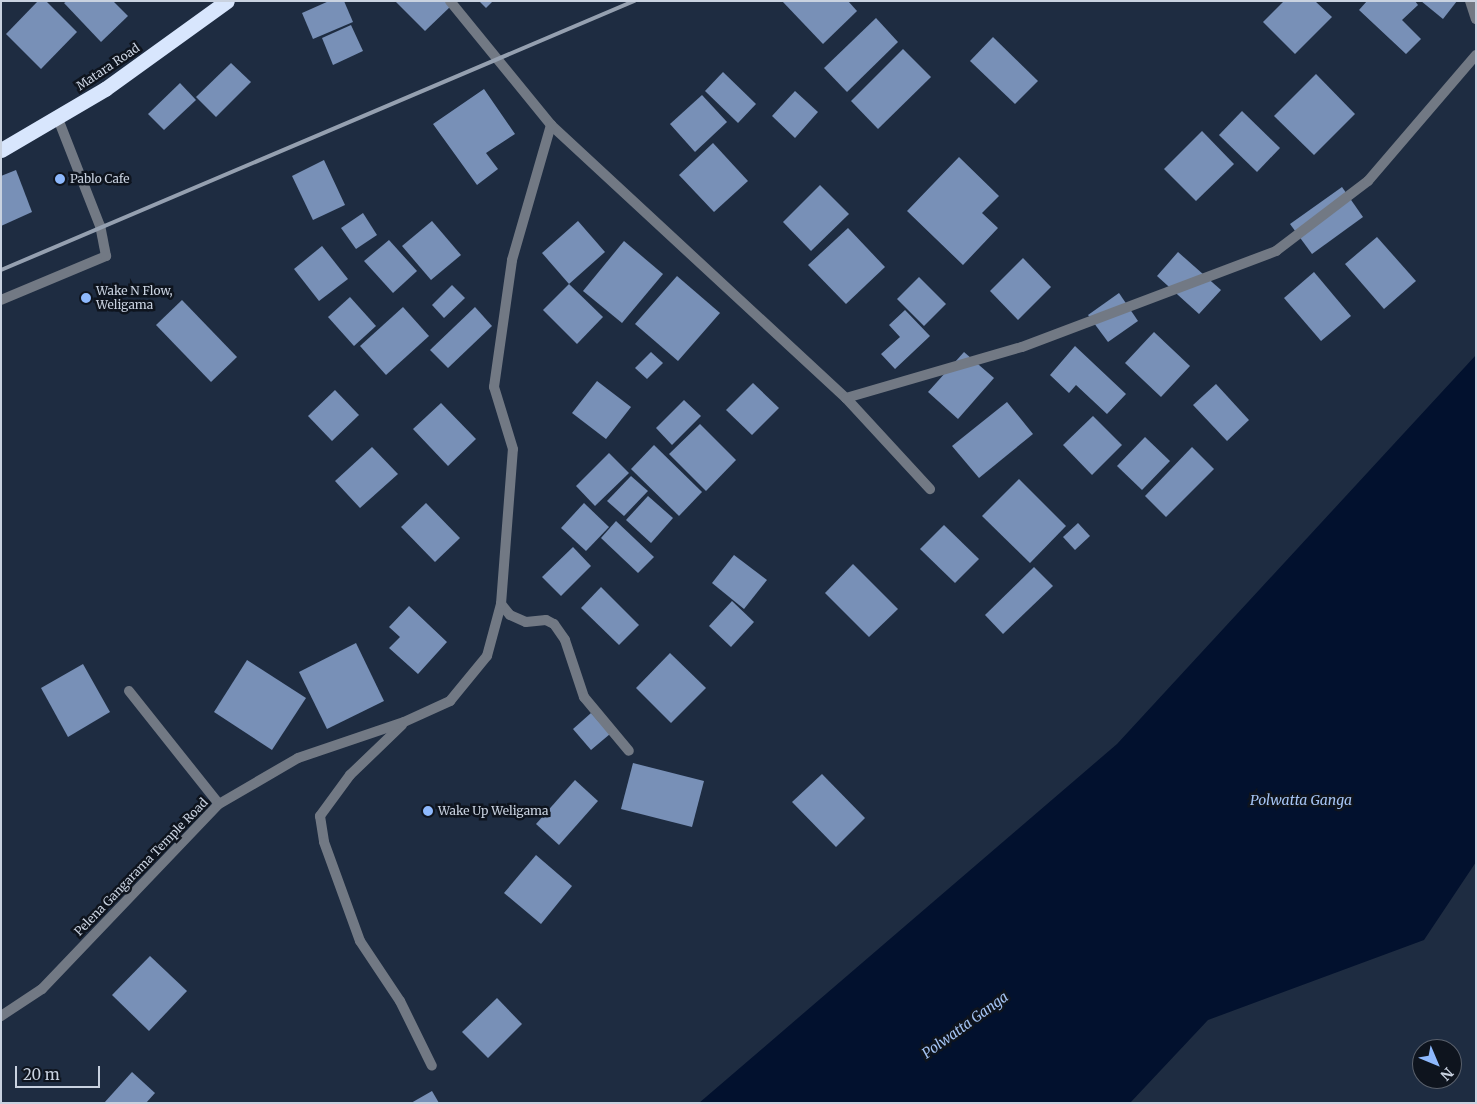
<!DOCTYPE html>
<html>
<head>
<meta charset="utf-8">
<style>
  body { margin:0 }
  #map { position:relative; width:1477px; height:1104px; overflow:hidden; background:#1e2c41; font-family:Merriweather,serif }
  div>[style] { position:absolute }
  .water>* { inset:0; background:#02112e }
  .building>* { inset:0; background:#7890b7 }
  .street>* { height:10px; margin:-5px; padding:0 5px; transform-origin:5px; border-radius:5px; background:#727984 }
  .highway>* { height:15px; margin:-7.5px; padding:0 7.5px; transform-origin:7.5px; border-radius:7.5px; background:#d8e6fd }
  .rail>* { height:4px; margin:-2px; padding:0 2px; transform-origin:2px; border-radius:2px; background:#95a0b0 }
  .dots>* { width:14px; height:14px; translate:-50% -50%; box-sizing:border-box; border:2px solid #0e141e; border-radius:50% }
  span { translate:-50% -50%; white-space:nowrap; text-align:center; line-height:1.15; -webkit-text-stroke:5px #0e141e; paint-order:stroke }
  .street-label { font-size:12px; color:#c9d2e0 }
  .poi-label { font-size:12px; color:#c9d2e0 }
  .left { translate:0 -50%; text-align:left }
  .water-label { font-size:14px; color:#a5c4f4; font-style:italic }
  .frame { position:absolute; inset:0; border:2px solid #c9d2e0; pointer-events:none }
  .north { position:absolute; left:1412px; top:1039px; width:50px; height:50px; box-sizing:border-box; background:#0e141e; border:1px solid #59606c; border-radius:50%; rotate:135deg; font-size:14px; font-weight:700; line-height:20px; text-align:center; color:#c9d2e0 }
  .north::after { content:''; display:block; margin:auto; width:18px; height:22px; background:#8eb9fd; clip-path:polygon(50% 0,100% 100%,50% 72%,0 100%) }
  .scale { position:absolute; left:15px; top:1066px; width:85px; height:22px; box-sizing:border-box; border:2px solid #c9d2e0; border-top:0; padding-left:6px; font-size:15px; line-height:18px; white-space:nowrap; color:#c9d2e0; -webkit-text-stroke:4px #0e141e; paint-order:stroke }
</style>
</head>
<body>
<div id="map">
  <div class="water">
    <div style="clip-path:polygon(1476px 355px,1476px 862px,1424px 940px,1208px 1020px,1130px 1103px,699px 1103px,1117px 744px)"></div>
  </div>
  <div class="building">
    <div style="clip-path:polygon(38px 1px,46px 1px,77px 32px,41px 69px,6px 34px)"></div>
    <div style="clip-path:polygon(67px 1px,113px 1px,128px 16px,101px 42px,64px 3px)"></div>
    <div style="clip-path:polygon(329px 1px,344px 1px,353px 22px,313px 39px,302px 13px)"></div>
    <div style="clip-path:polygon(395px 1px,448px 1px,452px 5px,425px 31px)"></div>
    <div style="clip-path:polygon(479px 1px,493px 1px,486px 8px)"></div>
    <div style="clip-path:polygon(782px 1px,848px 1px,857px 11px,823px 44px)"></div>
    <div style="clip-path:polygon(1284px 1px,1315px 1px,1332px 17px,1295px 54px,1263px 22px)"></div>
    <div style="clip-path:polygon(1367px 1px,1415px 1px,1418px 5px,1402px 20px,1421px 39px,1406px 54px,1359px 10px)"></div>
    <div style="clip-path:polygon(1421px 1px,1457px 1px,1443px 19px)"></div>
    <div style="clip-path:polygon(876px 18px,898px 42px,847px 92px,824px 68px)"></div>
    <div style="clip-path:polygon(351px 25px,363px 51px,333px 65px,322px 38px)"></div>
    <div style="clip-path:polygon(993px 37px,1038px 81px,1015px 104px,970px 61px)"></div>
    <div style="clip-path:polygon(903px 49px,931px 77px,878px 129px,851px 101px)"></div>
    <div style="clip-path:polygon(231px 63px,251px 82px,216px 117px,196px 97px)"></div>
    <div style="clip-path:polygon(723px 72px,756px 104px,738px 123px,705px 91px)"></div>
    <div style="clip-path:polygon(1316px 74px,1355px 114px,1314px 155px,1274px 116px)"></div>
    <div style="clip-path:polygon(180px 83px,196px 100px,164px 130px,148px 114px)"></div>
    <div style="clip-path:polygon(484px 89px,515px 134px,486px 153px,498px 169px,477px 185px,433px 124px)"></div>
    <div style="clip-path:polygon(795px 91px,818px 112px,795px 138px,772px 116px)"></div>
    <div style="clip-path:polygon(702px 95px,727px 122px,695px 152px,670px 124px)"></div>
    <div style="clip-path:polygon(1242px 111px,1280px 148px,1257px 172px,1219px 135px)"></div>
    <div style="clip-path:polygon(1202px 131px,1234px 164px,1196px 201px,1164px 169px)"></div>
    <div style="clip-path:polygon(713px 143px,748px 181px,714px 212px,679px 175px)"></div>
    <div style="clip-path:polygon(959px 157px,999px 196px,982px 213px,998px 228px,963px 265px,907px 211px)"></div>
    <div style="clip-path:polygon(324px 160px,345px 205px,313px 220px,292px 176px)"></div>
    <div style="clip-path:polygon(16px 170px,32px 212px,1px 226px,1px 176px)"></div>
    <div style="clip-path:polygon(820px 185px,849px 214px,811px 251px,783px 222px)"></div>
    <div style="clip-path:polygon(1342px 187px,1363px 217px,1312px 254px,1290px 224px)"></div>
    <div style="clip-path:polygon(363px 213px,377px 235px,356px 249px,341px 228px)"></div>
    <div style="clip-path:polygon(432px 221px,461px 255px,431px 280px,402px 246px)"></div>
    <div style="clip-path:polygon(578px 221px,605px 252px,569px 284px,542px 253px)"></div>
    <div style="clip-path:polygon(848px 228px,885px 267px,846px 304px,808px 265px)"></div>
    <div style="clip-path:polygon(1377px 237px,1416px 281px,1384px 309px,1345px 264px)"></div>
    <div style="clip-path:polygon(389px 240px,417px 271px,393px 293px,364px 261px)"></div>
    <div style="clip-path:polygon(624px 241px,663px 274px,622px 323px,583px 291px)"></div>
    <div style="clip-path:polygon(322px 246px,348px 279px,319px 301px,294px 269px)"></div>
    <div style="clip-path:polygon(1178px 252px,1221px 290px,1199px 314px,1157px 276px)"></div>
    <div style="clip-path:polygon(1023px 258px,1051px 287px,1018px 320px,990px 291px)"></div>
    <div style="clip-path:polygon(1314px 272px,1351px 316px,1321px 341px,1284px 298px)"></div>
    <div style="clip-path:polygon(677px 276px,720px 313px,678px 361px,635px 324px)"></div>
    <div style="clip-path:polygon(919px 277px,946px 304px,924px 326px,897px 299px)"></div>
    <div style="clip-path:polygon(569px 284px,603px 317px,577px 344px,543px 310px)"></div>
    <div style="clip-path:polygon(452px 285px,465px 298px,444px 318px,432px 305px)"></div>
    <div style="clip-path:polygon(1119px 293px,1138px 321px,1108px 342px,1088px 315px)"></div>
    <div style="clip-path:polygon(350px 297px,376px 326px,354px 346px,328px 317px)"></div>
    <div style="clip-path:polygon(182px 300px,237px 357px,211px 382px,156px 325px)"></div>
    <div style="clip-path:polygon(403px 307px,429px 336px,386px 375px,360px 346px)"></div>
    <div style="clip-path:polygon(475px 307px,492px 326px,448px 368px,430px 350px)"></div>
    <div style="clip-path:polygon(905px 310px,930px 336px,895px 369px,881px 354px,900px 337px,889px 325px)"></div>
    <div style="clip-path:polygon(1154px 332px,1190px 366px,1161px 397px,1125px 363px)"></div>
    <div style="clip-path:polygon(1075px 346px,1126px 394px,1107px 414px,1076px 385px,1069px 393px,1050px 375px)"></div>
    <div style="clip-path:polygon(651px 352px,663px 363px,647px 379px,635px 368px)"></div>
    <div style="clip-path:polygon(964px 352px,994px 378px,958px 419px,928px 392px)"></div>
    <div style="clip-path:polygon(597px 381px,631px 407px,606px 439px,572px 413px)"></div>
    <div style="clip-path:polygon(753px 383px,779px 408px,752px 435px,726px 410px)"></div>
    <div style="clip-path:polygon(1216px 384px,1249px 420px,1227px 441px,1193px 405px)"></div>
    <div style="clip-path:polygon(335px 390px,359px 415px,332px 441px,308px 416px)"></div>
    <div style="clip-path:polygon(684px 400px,701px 416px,672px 445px,656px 428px)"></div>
    <div style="clip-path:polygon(1007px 402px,1033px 434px,979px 478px,952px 446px)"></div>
    <div style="clip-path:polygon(441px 403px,476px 439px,448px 466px,413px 429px)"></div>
    <div style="clip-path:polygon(1093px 416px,1122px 445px,1092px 475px,1063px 445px)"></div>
    <div style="clip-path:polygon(700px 424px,736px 460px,706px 491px,669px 454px)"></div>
    <div style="clip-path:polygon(1145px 437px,1170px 461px,1142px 490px,1117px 466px)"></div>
    <div style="clip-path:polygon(654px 445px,702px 492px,679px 516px,631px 469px)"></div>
    <div style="clip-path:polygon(372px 447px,398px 474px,360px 508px,335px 481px)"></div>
    <div style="clip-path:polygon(1192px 447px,1214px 469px,1166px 517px,1145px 496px)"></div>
    <div style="clip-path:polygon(609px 453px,629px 473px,595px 506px,576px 486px)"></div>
    <div style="clip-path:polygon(631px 476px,648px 491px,624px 516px,607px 501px)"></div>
    <div style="clip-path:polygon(1019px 479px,1066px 526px,1030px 563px,982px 516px)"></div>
    <div style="clip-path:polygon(648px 496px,673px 518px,651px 543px,626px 520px)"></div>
    <div style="clip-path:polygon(426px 503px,460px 538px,435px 562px,401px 527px)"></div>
    <div style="clip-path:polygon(584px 503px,609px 527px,586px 551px,561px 528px)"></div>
    <div style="clip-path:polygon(616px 521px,654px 557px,638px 573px,601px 538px)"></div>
    <div style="clip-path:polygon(1078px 523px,1090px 536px,1075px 550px,1063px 537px)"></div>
    <div style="clip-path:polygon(944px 525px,979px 559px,955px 583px,920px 549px)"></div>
    <div style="clip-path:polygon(573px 547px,591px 566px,561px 596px,542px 577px)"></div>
    <div style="clip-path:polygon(734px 555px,767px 580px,744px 609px,712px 583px)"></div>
    <div style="clip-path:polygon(853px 564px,898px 609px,869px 637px,825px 593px)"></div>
    <div style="clip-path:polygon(1034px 567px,1053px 586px,1003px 634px,985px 615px)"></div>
    <div style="clip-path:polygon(601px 587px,639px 625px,619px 645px,581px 608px)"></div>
    <div style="clip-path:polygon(732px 601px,754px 622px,731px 647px,709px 626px)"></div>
    <div style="clip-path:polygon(409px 606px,447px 642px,418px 674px,389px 648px,400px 637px,389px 627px)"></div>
    <div style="clip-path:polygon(356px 643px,384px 701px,327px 729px,299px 672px)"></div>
    <div style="clip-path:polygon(670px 653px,706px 688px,671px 723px,636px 688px)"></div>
    <div style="clip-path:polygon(247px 660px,306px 698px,272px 750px,214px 712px)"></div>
    <div style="clip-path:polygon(83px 664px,110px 712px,68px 737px,41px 688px)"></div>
    <div style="clip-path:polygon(591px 713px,610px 734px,591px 750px,573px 729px)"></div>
    <div style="clip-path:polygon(633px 763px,704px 781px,692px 827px,621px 809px)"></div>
    <div style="clip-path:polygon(822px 774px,865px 818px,836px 847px,792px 802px)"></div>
    <div style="clip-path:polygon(575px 780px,598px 801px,559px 845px,536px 824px)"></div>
    <div style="clip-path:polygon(536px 855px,572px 886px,541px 924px,504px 893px)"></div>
    <div style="clip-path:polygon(150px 956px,187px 991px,149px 1031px,112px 995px)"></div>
    <div style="clip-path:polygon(497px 998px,522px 1024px,488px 1058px,462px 1032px)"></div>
    <div style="clip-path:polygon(132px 1072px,155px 1093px,146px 1103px,104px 1103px)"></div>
    <div style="clip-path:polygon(432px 1091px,439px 1103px,411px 1103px)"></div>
  </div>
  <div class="street">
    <div style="left:450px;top:1px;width:160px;rotate:50.8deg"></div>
    <div style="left:551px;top:125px;width:402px;rotate:42.8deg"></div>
    <div style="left:846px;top:398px;width:124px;rotate:47.3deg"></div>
    <div style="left:1470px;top:1px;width:19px;rotate:72deg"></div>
    <div style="left:1px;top:300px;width:114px;rotate:-22.7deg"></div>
    <div style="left:106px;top:256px;width:31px;rotate:-101deg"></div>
    <div style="left:100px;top:226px;width:115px;rotate:-111.4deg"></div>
    <div style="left:846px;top:398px;width:183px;rotate:-16.2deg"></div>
    <div style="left:1022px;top:347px;width:272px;rotate:-20.7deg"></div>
    <div style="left:1276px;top:251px;width:116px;rotate:-37.3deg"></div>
    <div style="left:1368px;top:181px;width:166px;rotate:-49.4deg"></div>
    <div style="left:501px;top:604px;width:14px;rotate:51deg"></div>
    <div style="left:510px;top:615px;width:17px;rotate:24deg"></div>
    <div style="left:526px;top:622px;width:20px;rotate:-6deg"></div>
    <div style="left:546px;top:620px;width:9px;rotate:27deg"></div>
    <div style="left:554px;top:624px;width:19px;rotate:55deg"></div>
    <div style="left:565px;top:640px;width:60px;rotate:71.6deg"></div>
    <div style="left:584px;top:697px;width:70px;rotate:50.2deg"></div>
    <div style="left:129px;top:691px;width:144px;rotate:51.5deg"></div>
    <div style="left:402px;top:725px;width:72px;rotate:136.1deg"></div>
    <div style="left:350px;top:775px;width:51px;rotate:126.2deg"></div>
    <div style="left:320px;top:816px;width:26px;rotate:81deg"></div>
    <div style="left:324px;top:842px;width:105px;rotate:70deg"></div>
    <div style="left:360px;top:941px;width:72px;rotate:56.3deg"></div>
    <div style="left:400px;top:1001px;width:72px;rotate:63.8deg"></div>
    <div style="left:1px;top:1016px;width:49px;rotate:-33.4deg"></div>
    <div style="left:42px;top:989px;width:256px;rotate:-46.3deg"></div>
    <div style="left:219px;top:804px;width:91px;rotate:-30.2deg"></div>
    <div style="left:298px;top:758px;width:112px;rotate:-18.8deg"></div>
    <div style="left:404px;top:722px;width:51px;rotate:-24.5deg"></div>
    <div style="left:450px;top:701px;width:58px;rotate:-50.6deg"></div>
    <div style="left:487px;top:656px;width:54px;rotate:-74.9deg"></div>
    <div style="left:501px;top:604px;width:155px;rotate:-85.6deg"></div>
    <div style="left:513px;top:449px;width:65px;rotate:-107deg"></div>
    <div style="left:494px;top:387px;width:128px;rotate:-81.9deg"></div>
    <div style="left:512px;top:260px;width:141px;rotate:-73.9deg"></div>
  </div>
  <div class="highway">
    <div style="left:1px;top:150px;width:121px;rotate:-30.4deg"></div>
    <div style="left:105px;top:89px;width:150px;rotate:-35.8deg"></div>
  </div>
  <div class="rail">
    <div style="left:1px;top:270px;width:688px;rotate:-23.02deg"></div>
  </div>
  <div class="dots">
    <div style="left:60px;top:179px;background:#8eb9fd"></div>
    <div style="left:86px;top:298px;background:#8eb9fd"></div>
    <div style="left:428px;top:811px;background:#8eb9fd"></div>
  </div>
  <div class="street-label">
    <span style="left:108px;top:67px;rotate:-34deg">Matara Road</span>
    <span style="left:141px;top:867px;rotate:-46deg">Pelena Gangarama Temple Road</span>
  </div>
  <div class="poi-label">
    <span class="left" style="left:70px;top:179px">Pablo Cafe</span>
    <span class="left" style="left:96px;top:298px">Wake N Flow,<br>Weligama</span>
    <span class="left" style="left:438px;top:811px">Wake Up Weligama</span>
  </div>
  <div class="water-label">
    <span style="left:1301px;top:800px">Polwatta Ganga</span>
    <span style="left:965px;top:1025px;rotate:-36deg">Polwatta Ganga</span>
  </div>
  <div class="frame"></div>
  <div class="north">N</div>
  <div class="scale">20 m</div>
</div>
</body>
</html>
